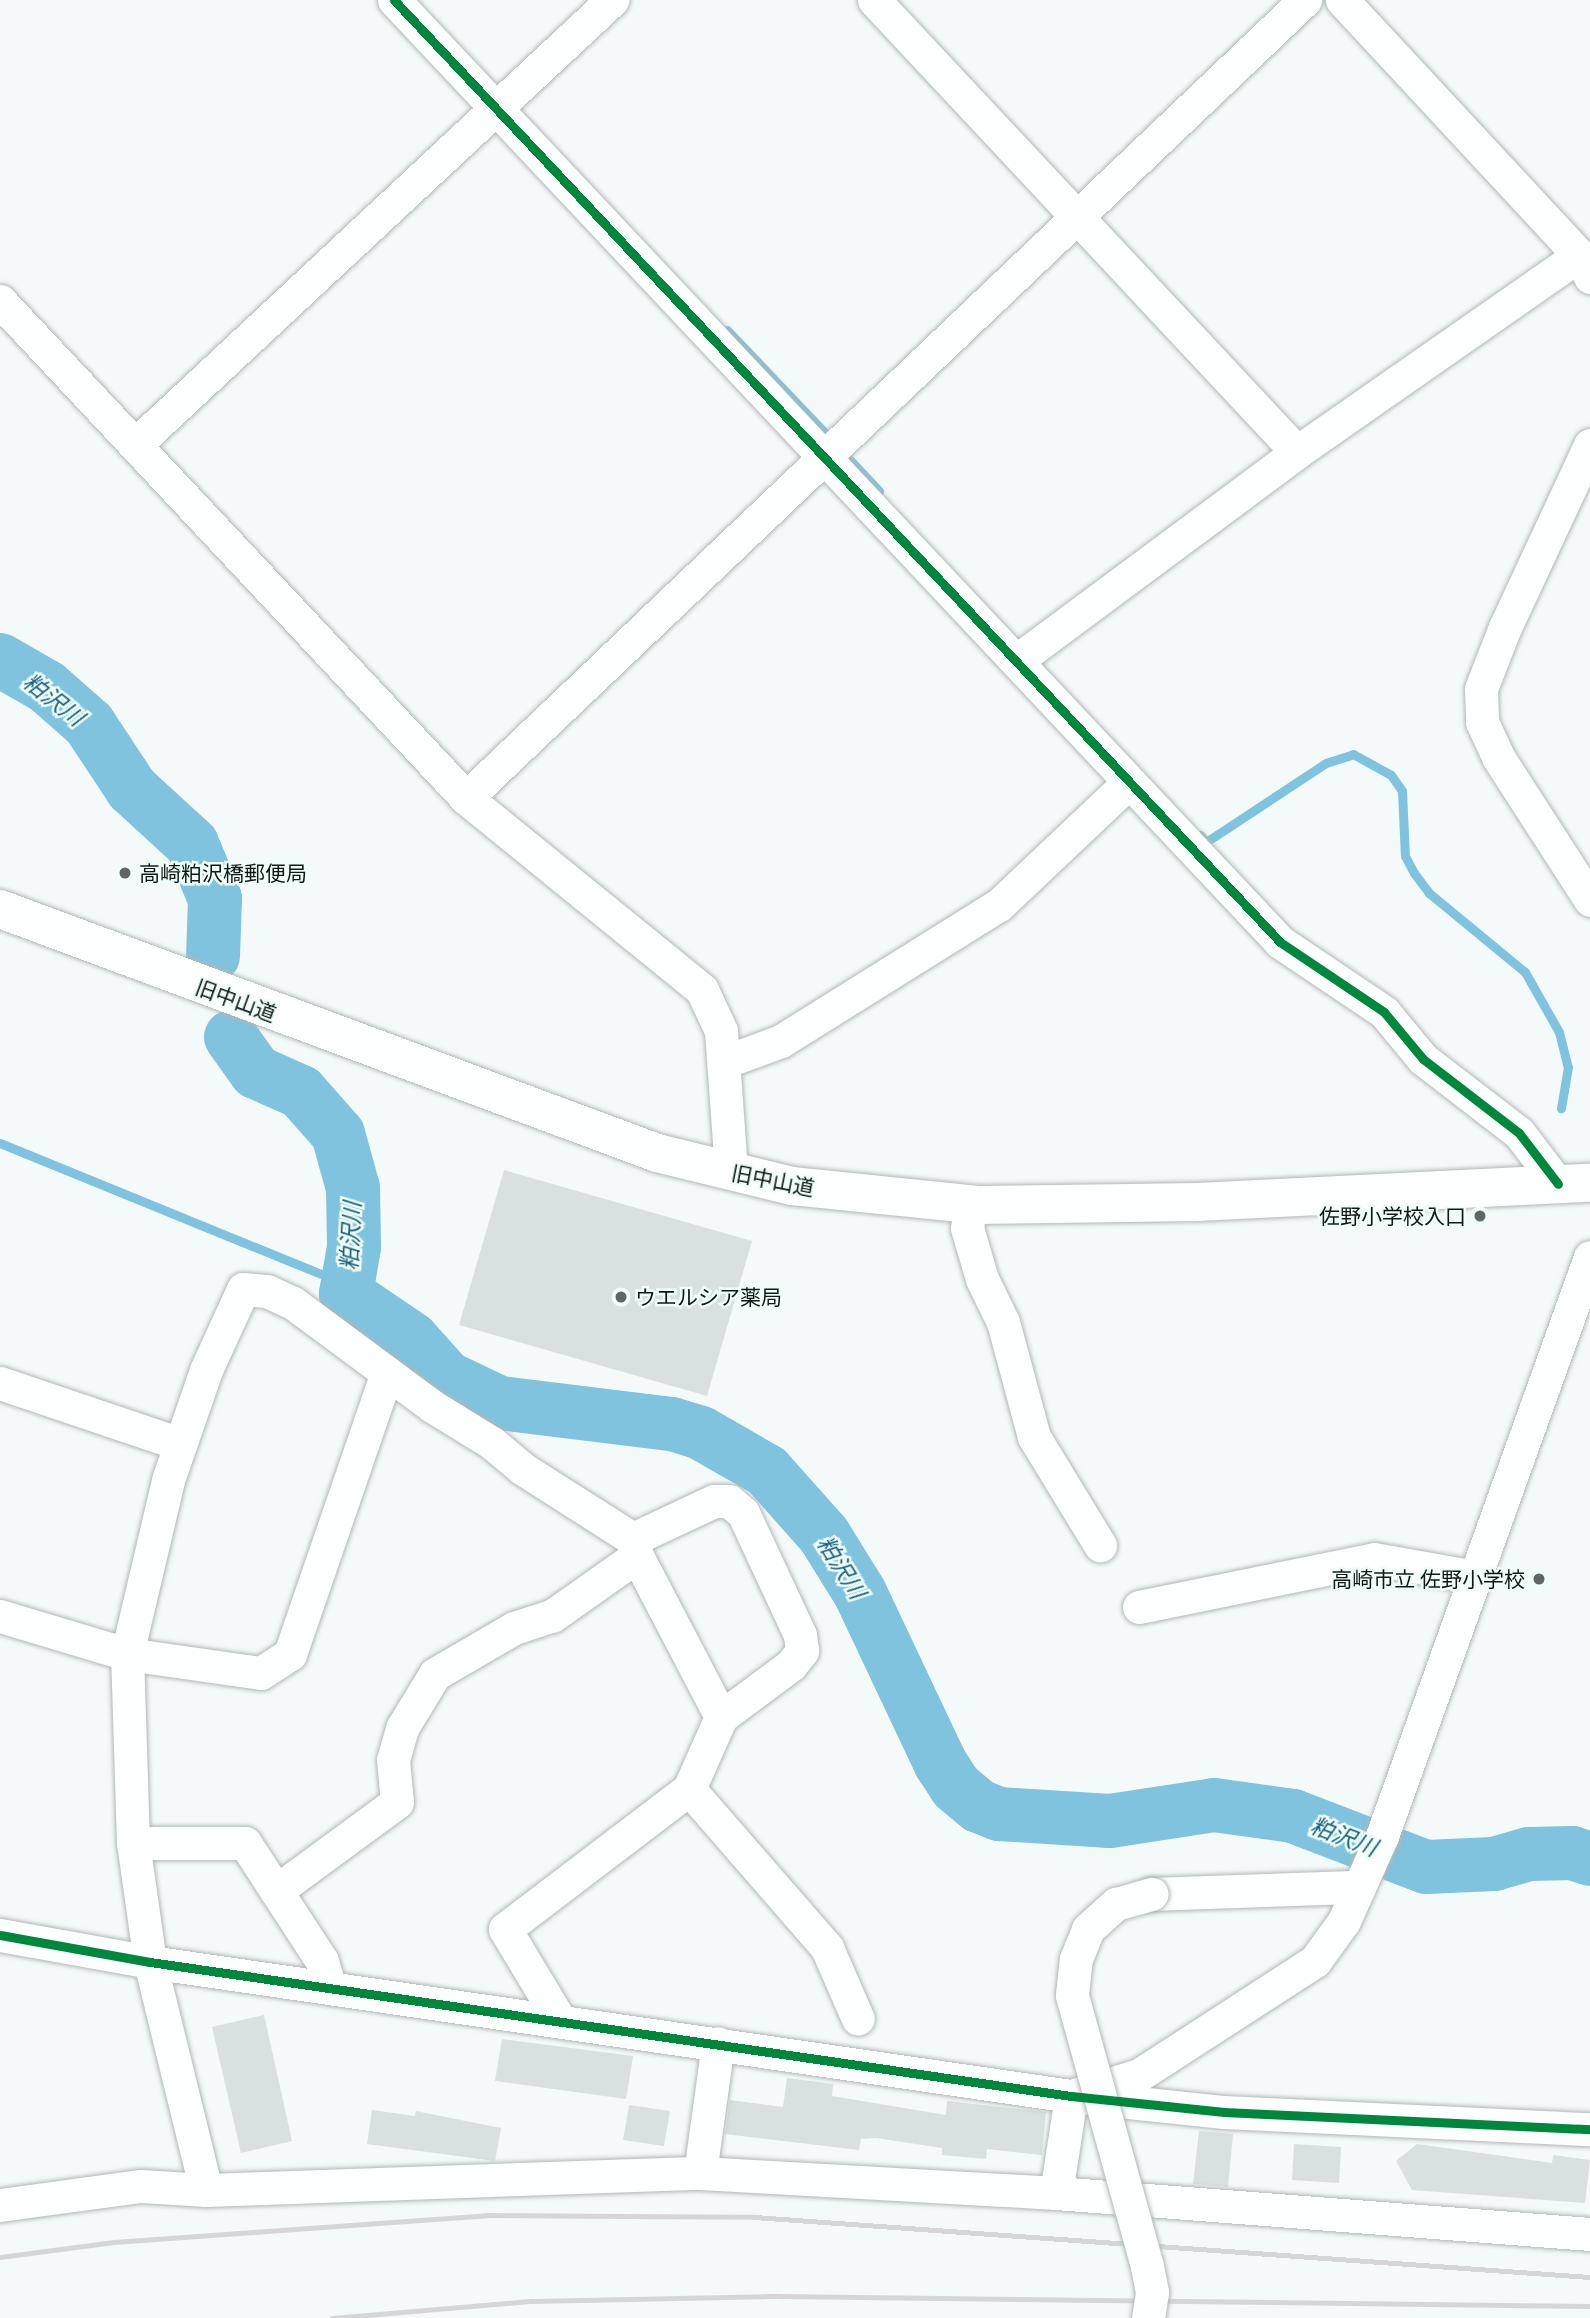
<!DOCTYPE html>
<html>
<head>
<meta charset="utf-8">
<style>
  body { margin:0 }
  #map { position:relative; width:1590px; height:2318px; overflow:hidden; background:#f4faf9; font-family:"Exo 2","Noto Sans JP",sans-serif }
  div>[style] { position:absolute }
  .stream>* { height:9px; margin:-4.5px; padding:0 4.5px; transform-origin:4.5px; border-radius:4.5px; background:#7fc3df }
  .river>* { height:54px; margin:-27px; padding:0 27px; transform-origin:27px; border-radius:27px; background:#7fc3df }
  .building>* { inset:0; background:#d9e0e0 }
  .roads { filter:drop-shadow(0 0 2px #b2b7b6) drop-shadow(0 0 2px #b2b7b6) }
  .minor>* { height:33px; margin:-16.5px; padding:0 16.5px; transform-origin:16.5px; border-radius:16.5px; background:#fdfefe }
  .major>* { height:38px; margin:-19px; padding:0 19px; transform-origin:19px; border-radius:19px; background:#fdfefe }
  .rail>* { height:5px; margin:-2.5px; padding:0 2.5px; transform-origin:2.5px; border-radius:2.5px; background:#d5d7d6 }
  .bridges { filter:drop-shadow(0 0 2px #b2b7b6) drop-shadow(0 0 2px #b2b7b6) }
  .minor-bridge>* { height:33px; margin:-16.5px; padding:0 16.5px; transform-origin:16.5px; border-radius:16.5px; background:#fdfefe }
  .cycleway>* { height:9px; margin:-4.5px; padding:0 4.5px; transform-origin:4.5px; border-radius:4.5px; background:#00873e }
  .dots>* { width:19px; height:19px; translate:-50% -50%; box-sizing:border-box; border:4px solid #f0fefa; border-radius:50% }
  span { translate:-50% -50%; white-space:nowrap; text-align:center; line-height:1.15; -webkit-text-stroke:5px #f0fefa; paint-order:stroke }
  .poi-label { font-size:21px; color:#111716 }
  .left { translate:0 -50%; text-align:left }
  .right { translate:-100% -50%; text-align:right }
  .street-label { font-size:21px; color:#111716 }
  .water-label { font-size:23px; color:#155e7b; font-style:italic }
</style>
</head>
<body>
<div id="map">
  <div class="stream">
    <div style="left:727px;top:330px;width:142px;rotate:46.4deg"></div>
    <div style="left:849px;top:459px;width:44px;rotate:46.8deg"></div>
    <div style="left:1200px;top:835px;width:9px;rotate:49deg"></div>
    <div style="left:1206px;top:842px;width:144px;rotate:-33.4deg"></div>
    <div style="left:1326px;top:763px;width:28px;rotate:-18deg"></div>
    <div style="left:1353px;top:754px;width:43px;rotate:28.9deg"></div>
    <div style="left:1391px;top:775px;width:19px;rotate:55deg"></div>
    <div style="left:1402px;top:791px;width:65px;rotate:87.4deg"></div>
    <div style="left:1405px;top:856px;width:19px;rotate:62deg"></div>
    <div style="left:1414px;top:873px;width:25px;rotate:53deg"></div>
    <div style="left:1429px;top:893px;width:124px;rotate:39.5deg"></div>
    <div style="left:1525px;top:972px;width:69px;rotate:60.5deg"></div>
    <div style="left:1559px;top:1032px;width:36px;rotate:76deg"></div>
    <div style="left:1568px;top:1067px;width:42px;rotate:99.7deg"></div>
    <div style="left:0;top:1143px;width:373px;rotate:22.2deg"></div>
  </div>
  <div class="river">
    <div style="left:0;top:660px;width:54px;rotate:29.9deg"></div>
    <div style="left:47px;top:687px;width:56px;rotate:41.4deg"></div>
    <div style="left:89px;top:724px;width:78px;rotate:56.5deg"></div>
    <div style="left:132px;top:789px;width:81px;rotate:42.5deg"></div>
    <div style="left:192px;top:844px;width:60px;rotate:67.3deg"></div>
    <div style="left:215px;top:899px;width:57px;rotate:92deg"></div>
    <div style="left:231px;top:1037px;width:43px;rotate:54.5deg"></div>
    <div style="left:256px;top:1072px;width:49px;rotate:24deg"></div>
    <div style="left:301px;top:1092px;width:56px;rotate:48.6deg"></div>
    <div style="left:338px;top:1134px;width:56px;rotate:74.5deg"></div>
    <div style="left:353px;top:1188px;width:59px;rotate:89deg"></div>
    <div style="left:354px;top:1247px;width:48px;rotate:99.7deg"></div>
    <div style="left:346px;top:1294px;width:80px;rotate:34.3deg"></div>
    <div style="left:412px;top:1339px;width:52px;rotate:48.1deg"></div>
    <div style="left:447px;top:1378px;width:59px;rotate:25.3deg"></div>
    <div style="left:500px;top:1403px;width:173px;rotate:7deg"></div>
    <div style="left:672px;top:1424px;width:30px;rotate:17deg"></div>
    <div style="left:701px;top:1433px;width:76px;rotate:29.9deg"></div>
    <div style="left:767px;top:1471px;width:86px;rotate:48.3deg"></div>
    <div style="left:824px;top:1535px;width:68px;rotate:58.2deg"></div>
    <div style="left:860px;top:1593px;width:189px;rotate:64.7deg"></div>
    <div style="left:941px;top:1764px;width:27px;rotate:57deg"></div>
    <div style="left:956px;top:1787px;width:30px;rotate:40deg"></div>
    <div style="left:979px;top:1806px;width:22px;rotate:22deg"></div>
    <div style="left:999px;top:1814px;width:111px;rotate:3.6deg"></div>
    <div style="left:1110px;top:1821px;width:105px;rotate:-8.7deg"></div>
    <div style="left:1214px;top:1805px;width:80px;rotate:7.9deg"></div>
    <div style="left:1293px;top:1816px;width:142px;rotate:21deg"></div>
    <div style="left:1426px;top:1867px;width:68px;rotate:-2.5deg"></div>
    <div style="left:1494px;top:1864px;width:37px;rotate:-16deg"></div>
    <div style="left:1530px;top:1854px;width:42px;rotate:-1.4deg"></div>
    <div style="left:1572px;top:1853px;width:19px;rotate:18deg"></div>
  </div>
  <div class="building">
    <div style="clip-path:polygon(504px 1170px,752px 1241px,707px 1396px,459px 1325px)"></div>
    <div style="clip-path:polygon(264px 2015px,292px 2141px,241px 2153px,212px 2027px)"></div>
    <div style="clip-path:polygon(502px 2039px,633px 2056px,626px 2099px,495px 2081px)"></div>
    <div style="clip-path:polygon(787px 2078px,833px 2084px,832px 2096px,946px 2115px,947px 2101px,1046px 2112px,1042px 2155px,987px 2149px,986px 2159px,942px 2155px,942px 2148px,876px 2138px,861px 2139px,859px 2150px,725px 2134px,730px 2100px,783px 2107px)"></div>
    <div style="clip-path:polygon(629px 2105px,670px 2111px,664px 2146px,623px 2140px)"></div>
    <div style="clip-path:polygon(372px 2110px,415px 2116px,416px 2111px,501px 2128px,495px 2161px,367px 2144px)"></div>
    <div style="clip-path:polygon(1199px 2131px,1233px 2134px,1228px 2187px,1193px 2184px)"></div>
    <div style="clip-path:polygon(1294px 2144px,1341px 2147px,1339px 2183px,1292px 2180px)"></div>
    <div style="clip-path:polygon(1417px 2144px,1552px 2163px,1553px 2155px,1590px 2160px,1585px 2203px,1412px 2190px,1396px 2161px)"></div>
  </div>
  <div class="roads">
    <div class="minor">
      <div style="left:394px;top:0;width:1293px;rotate:46.75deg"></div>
      <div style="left:1280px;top:942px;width:125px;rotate:33.9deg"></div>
      <div style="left:1384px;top:1012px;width:61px;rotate:50.3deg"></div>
      <div style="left:1423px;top:1059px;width:121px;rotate:37.6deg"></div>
      <div style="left:1519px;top:1133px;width:64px;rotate:52.6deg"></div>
      <div style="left:874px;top:0;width:619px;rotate:46.9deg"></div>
      <div style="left:1342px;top:0;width:348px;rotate:47.1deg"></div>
      <div style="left:1579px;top:255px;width:25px;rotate:63deg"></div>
      <div style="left:0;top:301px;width:681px;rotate:46.84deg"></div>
      <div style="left:466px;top:798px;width:304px;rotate:39.1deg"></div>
      <div style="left:702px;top:990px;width:45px;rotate:65.1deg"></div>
      <div style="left:721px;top:1031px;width:141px;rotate:85.9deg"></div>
      <div style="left:137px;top:443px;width:650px;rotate:-43deg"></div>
      <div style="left:1590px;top:445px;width:201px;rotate:115deg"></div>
      <div style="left:1505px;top:627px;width:66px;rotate:111.2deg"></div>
      <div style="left:1481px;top:689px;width:33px;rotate:88deg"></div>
      <div style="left:1482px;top:722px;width:38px;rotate:65deg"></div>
      <div style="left:1498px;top:757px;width:170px;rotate:57.2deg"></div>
      <div style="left:1016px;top:661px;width:350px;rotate:-36.6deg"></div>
      <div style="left:1297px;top:452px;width:344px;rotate:-34.9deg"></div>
      <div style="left:466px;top:798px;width:1158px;rotate:-43.57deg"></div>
      <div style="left:724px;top:1062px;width:61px;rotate:-20.2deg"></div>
      <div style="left:781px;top:1041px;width:257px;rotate:-32deg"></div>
      <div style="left:999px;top:905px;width:176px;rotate:-43.4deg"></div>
      <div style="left:970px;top:1205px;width:23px;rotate:97deg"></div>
      <div style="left:967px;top:1228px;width:53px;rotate:73.6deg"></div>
      <div style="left:982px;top:1279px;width:48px;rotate:64deg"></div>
      <div style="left:1003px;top:1322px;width:119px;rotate:74.9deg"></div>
      <div style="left:1034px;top:1437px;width:127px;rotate:58.6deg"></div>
      <div style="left:0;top:1383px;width:190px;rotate:18.7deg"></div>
      <div style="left:1139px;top:1607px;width:240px;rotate:-11.5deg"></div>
      <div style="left:1374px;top:1559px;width:103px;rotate:10.1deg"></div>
      <div style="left:0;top:1616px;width:133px;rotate:16.7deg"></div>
      <div style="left:127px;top:1654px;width:135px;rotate:8.1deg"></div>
      <div style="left:261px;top:1673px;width:35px;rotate:-33deg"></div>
      <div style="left:290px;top:1654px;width:297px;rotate:-71deg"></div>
      <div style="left:689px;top:1789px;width:211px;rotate:49deg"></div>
      <div style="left:827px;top:1948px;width:77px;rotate:66.4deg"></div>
      <div style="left:133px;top:1843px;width:112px"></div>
      <div style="left:245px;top:1843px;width:141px;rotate:56.9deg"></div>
      <div style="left:322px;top:1961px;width:25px;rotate:74deg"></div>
      <div style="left:276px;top:1891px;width:150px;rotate:-36.3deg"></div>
      <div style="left:397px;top:1802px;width:42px;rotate:-95.4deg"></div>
      <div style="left:393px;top:1760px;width:33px;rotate:-74deg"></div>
      <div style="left:402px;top:1728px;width:63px;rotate:-58.6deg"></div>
      <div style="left:435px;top:1674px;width:91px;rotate:-30.2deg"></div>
      <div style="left:514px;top:1628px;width:40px;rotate:-18deg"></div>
      <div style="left:552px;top:1616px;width:104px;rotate:-35.2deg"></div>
      <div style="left:1152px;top:1894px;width:205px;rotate:-2deg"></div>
      <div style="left:0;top:1935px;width:152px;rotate:10.2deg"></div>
      <div style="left:150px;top:1962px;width:931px;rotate:8.28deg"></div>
      <div style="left:1071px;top:2096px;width:154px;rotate:6deg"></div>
      <div style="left:1224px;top:2112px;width:366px;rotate:2.7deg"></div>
      <div style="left:559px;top:2019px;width:105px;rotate:-121deg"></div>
      <div style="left:505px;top:1929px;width:231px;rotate:-37.3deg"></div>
      <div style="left:689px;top:1789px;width:79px;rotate:-66deg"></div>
      <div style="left:721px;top:1717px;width:87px;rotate:-36.6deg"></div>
      <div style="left:791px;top:1665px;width:18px;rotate:-52deg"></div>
      <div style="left:802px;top:1651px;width:16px;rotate:-97deg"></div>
      <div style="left:800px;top:1635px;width:135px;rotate:-115deg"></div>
      <div style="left:743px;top:1513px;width:18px;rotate:-139deg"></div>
      <div style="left:729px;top:1501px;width:15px;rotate:180deg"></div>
      <div style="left:714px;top:1501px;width:89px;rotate:154.9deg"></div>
      <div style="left:633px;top:1539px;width:17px;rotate:77deg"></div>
      <div style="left:637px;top:1556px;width:182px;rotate:62.4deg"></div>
      <div style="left:700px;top:2173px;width:131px;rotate:-82.1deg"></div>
      <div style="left:206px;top:2190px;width:235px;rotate:-103.8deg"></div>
      <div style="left:150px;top:1962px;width:120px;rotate:-98.1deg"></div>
      <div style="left:133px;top:1843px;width:189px;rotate:-91.8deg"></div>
      <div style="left:127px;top:1654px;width:179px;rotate:-76.7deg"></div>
      <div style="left:168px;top:1480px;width:116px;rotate:-70.9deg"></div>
      <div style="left:206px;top:1370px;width:89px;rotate:-65.4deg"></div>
      <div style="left:243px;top:1289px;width:24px;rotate:5deg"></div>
      <div style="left:267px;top:1291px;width:29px;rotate:25deg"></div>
      <div style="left:293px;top:1303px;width:173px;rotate:36.5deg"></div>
      <div style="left:432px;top:1406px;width:70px;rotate:31.7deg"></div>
      <div style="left:492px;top:1443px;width:40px;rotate:40deg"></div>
      <div style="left:523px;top:1469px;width:130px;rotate:32.5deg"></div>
      <div style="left:1056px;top:2193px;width:98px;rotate:-81.2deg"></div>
      <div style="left:1071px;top:2096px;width:71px;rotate:-17.2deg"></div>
      <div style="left:1139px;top:2075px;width:210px;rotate:-32.9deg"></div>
      <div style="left:1315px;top:1961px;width:49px;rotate:-54.1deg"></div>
      <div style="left:1344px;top:1921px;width:93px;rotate:-65.9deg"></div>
      <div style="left:1382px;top:1836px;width:615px;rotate:-70.24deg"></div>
      <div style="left:0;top:2205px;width:142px;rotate:-7.7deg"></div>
      <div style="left:141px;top:2186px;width:65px;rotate:3.5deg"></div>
      <div style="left:206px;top:2190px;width:494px;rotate:-2deg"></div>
      <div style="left:700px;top:2173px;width:357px;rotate:3.2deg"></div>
      <div style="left:1056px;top:2193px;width:536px;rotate:4.39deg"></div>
    </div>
    <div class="major">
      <div style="left:0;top:909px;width:701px;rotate:20.37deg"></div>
      <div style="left:657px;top:1153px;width:139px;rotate:13.7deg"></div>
      <div style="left:792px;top:1186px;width:189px;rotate:5.8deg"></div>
      <div style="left:980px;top:1205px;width:216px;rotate:-0.8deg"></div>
      <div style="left:1196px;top:1202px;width:394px;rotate:-2.8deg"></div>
    </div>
  </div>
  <div class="rail">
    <div style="left:0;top:2257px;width:115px;rotate:-7.5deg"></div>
    <div style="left:114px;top:2242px;width:374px;rotate:-4.1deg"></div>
    <div style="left:487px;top:2215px;width:267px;rotate:0.4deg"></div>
    <div style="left:754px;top:2217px;width:838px;rotate:4.11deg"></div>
    <div style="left:332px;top:2318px;width:201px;rotate:-4.9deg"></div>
    <div style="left:532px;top:2301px;width:248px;rotate:-1.2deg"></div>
    <div style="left:780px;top:2296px;width:810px;rotate:0.71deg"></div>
  </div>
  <div class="bridges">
    <div class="minor-bridge">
      <div style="left:1148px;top:2318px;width:26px;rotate:-81deg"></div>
      <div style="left:1152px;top:2292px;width:26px;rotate:-101deg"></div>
      <div style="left:1147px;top:2266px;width:281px;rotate:-105.5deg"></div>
      <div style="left:1072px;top:1995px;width:36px;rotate:-84deg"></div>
      <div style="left:1076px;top:1959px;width:32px;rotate:-68deg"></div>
      <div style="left:1088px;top:1929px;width:38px;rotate:-42deg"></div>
      <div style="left:1116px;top:1904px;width:37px;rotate:-16deg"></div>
    </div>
  </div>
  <div class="cycleway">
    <div style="left:394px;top:0;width:1293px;rotate:46.75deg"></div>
    <div style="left:1280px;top:942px;width:125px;rotate:33.9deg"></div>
    <div style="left:1384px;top:1012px;width:61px;rotate:50.3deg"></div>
    <div style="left:1423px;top:1059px;width:121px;rotate:37.6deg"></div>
    <div style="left:1519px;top:1133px;width:64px;rotate:52.6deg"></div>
    <div style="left:0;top:1935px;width:152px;rotate:10.2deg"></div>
    <div style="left:150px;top:1962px;width:931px;rotate:8.28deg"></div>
    <div style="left:1071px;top:2096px;width:154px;rotate:6deg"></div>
    <div style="left:1224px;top:2112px;width:366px;rotate:2.7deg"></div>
  </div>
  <div class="dots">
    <div style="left:125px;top:873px;background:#606665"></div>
    <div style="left:1480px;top:1216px;background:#606665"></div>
    <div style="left:621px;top:1297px;background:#606665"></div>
    <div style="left:1539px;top:1579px;background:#606665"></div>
  </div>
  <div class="poi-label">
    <span class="left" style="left:139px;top:873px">高崎粕沢橋郵便局</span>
    <span class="right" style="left:1466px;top:1216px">佐野小学校入口</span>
    <span class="left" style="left:635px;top:1297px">ウエルシア薬局</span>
    <span class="right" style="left:1525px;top:1579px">高崎市立 佐野小学校</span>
  </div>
  <div class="street-label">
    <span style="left:236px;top:1000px;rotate:20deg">旧中山道</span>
    <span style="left:773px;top:1180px;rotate:11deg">旧中山道</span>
  </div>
  <div class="water-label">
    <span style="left:54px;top:699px;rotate:38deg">粕沢川</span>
    <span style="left:350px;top:1236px;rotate:-87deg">粕沢川</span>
    <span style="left:842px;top:1567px;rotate:58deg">粕沢川</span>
    <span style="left:1344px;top:1836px;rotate:21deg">粕沢川</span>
  </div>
</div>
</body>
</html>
